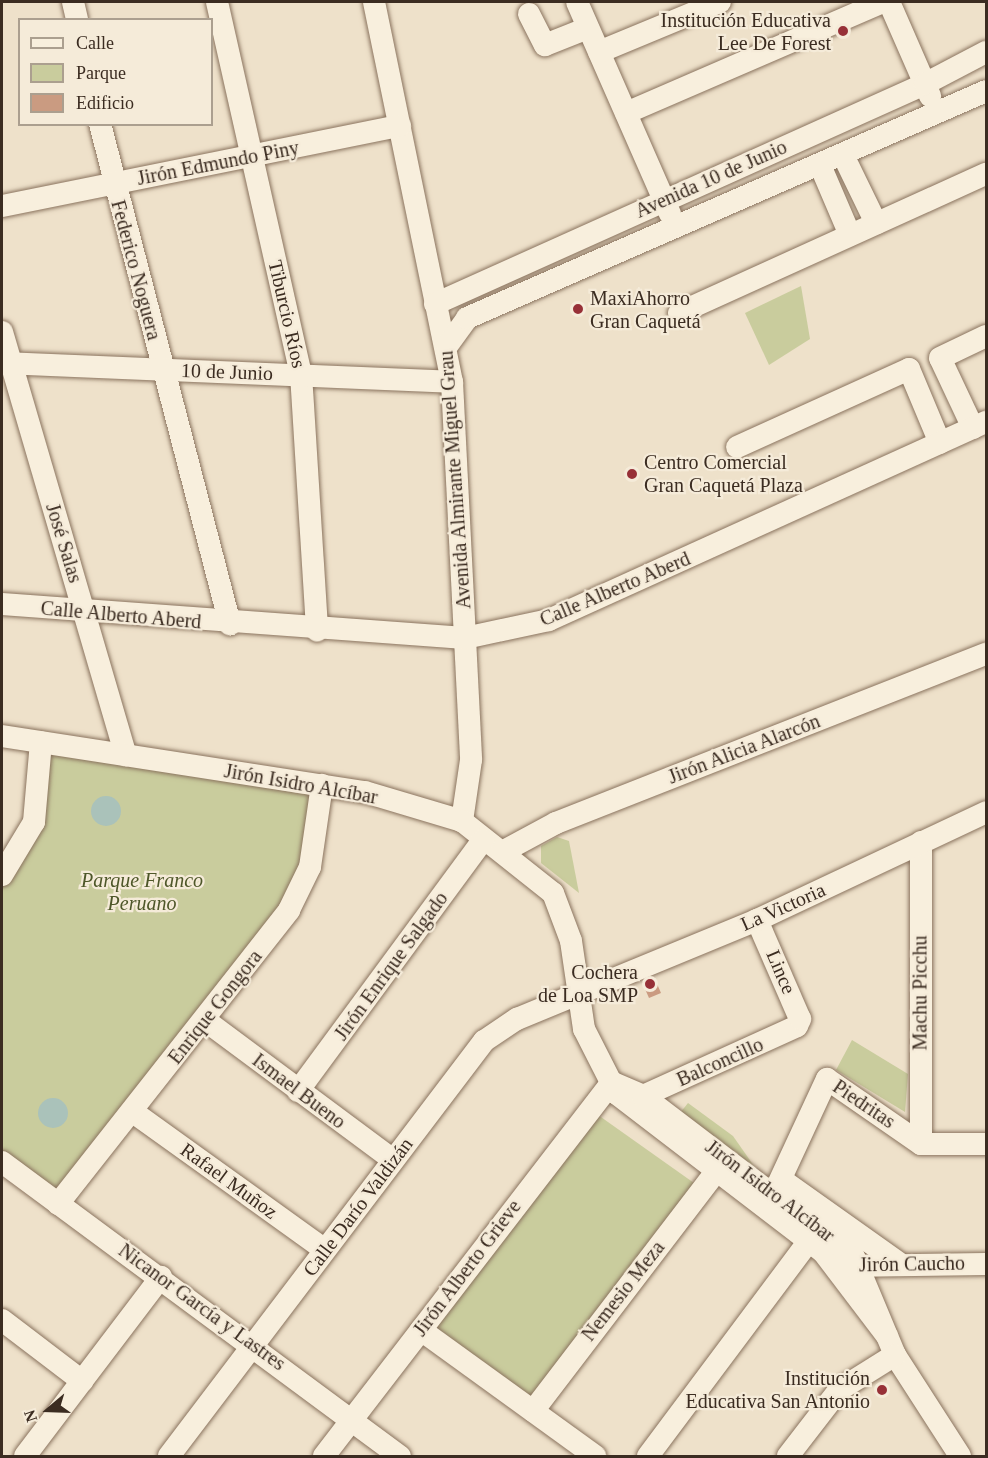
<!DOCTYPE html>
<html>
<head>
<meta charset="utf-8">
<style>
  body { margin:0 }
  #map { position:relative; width:988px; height:1458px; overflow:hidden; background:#eee1ca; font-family:"Times New Roman",serif }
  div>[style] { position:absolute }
  .green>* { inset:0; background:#c9cc9d }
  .water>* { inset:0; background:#aac2ba }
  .round { border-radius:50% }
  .building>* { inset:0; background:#ca9b81 }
  .roads { filter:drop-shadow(0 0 2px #8a735e) drop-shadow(0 0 2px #8a735e) }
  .minor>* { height:22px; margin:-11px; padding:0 11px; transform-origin:11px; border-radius:11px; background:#f8efdd }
  .dots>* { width:16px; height:16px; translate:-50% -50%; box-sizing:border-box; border:3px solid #f5ebd9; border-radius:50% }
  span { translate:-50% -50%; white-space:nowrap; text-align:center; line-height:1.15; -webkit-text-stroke:4.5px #f5ebd9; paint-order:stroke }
  .poi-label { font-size:20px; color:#3b2c21 }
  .right { translate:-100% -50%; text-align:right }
  .left { translate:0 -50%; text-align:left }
  .street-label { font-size:20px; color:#3b2c21 }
  .park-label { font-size:20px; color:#4e5729; font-style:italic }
  .frame { position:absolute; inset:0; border:3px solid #3b2c21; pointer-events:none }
  .legend { position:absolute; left:18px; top:18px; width:195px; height:108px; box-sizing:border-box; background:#f5ebd9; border:2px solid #ab9f8f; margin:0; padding:8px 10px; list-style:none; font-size:18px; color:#3b2c21 }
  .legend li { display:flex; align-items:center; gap:12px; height:30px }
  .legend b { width:30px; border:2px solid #ab9f8f }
  .north { position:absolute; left:18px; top:1380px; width:60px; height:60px; -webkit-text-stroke:4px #f5ebd9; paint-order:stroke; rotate:251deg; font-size:16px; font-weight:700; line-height:24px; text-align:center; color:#3b2c21 }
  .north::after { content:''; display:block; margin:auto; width:21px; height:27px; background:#3b2c21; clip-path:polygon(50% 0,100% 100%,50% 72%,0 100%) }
</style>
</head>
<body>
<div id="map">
  <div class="green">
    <div style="clip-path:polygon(801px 286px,810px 339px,769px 365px,745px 313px)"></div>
    <div style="clip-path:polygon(41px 742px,322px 785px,310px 867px,58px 1204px,2px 1162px,2px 875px,15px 858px)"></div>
    <div style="clip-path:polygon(557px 837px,569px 841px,579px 893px,541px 863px,541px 846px)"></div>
    <div style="clip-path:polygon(852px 1040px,908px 1074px,905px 1112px,836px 1070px)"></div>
    <div style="clip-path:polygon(688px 1103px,733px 1136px,754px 1166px,680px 1113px)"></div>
    <div style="clip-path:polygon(591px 1110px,694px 1183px,532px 1402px,431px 1325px)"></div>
  </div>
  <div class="water">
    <div class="round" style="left:91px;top:796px;width:30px;height:30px"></div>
    <div class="round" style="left:38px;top:1098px;width:30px;height:30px"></div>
  </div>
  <div class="building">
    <div style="clip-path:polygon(654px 977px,661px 993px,649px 998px,642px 982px)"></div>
  </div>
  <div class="roads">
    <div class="minor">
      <div style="left:73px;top:2px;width:18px;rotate:77deg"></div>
      <div style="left:217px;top:2px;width:381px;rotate:77.3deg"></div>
      <div style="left:301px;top:374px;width:257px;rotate:86.4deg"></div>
      <div style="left:374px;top:2px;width:388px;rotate:78.4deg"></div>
      <div style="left:452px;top:382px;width:378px;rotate:87.1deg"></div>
      <div style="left:471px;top:760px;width:62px;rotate:98.4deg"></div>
      <div style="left:577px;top:2px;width:232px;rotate:66.3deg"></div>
      <div style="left:889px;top:2px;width:103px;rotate:66.4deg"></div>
      <div style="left:529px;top:14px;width:35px;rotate:63deg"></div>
      <div style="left:545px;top:45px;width:46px;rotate:-21.6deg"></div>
      <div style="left:599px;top:52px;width:131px;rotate:-22.5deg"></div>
      <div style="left:626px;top:113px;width:280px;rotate:-23.4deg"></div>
      <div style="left:100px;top:124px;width:517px;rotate:75.43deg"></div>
      <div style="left:843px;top:155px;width:76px;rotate:64.1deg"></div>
      <div style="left:820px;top:165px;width:76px;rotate:66.8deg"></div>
      <div style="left:2px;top:206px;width:406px;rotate:-11.4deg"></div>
      <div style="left:435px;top:304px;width:537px;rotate:-24.18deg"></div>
      <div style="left:925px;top:84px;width:69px;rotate:-27.7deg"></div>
      <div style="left:679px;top:313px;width:337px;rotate:-24.4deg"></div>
      <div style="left:2px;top:332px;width:441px;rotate:73.7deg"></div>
      <div style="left:447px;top:346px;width:34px;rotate:-54deg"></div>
      <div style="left:467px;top:318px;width:566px;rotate:-23.62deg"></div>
      <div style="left:2px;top:363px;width:450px;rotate:2.4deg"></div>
      <div style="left:973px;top:428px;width:77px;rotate:-115.2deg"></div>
      <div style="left:940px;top:358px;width:51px;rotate:-25.6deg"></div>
      <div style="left:737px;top:447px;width:189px;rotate:-24.4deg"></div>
      <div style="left:909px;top:369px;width:80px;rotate:67.3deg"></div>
      <div style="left:2px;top:604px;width:464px;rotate:4.2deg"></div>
      <div style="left:465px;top:638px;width:86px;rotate:-12.1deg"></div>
      <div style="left:549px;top:620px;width:480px;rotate:-24.4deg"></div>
      <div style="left:2px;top:736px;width:367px;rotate:8.8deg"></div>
      <div style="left:365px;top:792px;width:101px;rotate:16.6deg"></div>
      <div style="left:462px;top:821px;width:116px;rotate:38.4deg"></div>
      <div style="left:553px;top:893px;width:51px;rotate:69.4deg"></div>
      <div style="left:571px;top:941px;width:89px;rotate:81.6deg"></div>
      <div style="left:584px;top:1029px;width:73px;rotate:63.1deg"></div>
      <div style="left:617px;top:1094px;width:261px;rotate:37.5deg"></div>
      <div style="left:824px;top:1253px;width:104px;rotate:52.8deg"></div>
      <div style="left:921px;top:842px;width:302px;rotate:90deg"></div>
      <div style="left:504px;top:851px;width:59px;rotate:-28.3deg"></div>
      <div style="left:556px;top:823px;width:462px;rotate:-21.5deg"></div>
      <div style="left:2px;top:875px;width:62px;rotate:-58.9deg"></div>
      <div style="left:34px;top:822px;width:80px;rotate:-85deg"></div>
      <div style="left:206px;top:1021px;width:233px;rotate:36.6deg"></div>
      <div style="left:613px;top:1083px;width:33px;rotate:23deg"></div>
      <div style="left:643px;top:1096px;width:265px;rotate:37.3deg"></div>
      <div style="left:854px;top:1257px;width:106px;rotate:67.3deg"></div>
      <div style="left:895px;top:1355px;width:120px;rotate:57.2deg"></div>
      <div style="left:298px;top:1091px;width:312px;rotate:-53.6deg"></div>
      <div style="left:643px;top:1096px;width:169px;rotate:-24.4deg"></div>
      <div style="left:797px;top:1026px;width:8px;rotate:-67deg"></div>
      <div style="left:800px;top:1019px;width:108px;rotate:-113.5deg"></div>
      <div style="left:133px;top:1112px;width:236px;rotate:35.7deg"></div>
      <div style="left:2px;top:1162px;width:495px;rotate:36.5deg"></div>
      <div style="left:782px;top:1180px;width:143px;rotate:35.4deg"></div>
      <div style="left:774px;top:1193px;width:126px;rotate:-65.1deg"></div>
      <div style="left:827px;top:1079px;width:114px;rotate:34.7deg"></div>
      <div style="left:921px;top:1144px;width:65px"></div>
      <div style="left:58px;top:1204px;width:374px;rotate:-51.8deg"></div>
      <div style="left:289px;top:910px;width:48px;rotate:-64deg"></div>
      <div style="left:310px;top:867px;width:83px;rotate:-81.7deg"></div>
      <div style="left:844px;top:1266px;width:142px;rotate:-0.8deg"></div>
      <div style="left:2px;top:1320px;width:101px;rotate:37.3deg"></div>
      <div style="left:421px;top:1330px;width:215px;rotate:35.9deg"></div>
      <div style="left:533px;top:1411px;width:300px;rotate:-52.6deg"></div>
      <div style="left:25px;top:1456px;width:225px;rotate:-52.8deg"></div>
      <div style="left:169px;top:1456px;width:521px;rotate:-52.8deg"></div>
      <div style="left:484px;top:1041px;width:40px;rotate:-34deg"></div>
      <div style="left:517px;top:1019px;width:260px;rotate:-22.4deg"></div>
      <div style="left:757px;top:920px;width:253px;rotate:-25.2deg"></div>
      <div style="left:324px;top:1456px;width:472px;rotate:-52.4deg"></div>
      <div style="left:648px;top:1456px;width:269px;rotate:-53.2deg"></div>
      <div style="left:788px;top:1456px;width:83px;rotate:-52.3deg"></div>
      <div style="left:839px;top:1390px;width:66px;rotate:-32deg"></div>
    </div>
  </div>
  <div class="dots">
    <div style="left:843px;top:31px;background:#973037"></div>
    <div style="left:578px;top:309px;background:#973037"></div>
    <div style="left:632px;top:474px;background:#973037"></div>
    <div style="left:650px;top:984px;background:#973037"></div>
    <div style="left:882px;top:1390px;background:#973037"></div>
  </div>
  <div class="poi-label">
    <span class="right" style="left:831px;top:32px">Institución Educativa<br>Lee De Forest</span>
    <span class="left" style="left:590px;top:310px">MaxiAhorro<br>Gran Caquetá</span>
    <span class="left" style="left:644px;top:474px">Centro Comercial<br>Gran Caquetá Plaza</span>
    <span class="right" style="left:638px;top:984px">Cochera<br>de Loa SMP</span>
    <span class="right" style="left:870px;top:1390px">Institución<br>Educativa San Antonio</span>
  </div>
  <div class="street-label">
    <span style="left:218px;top:163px;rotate:-11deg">Jirón Edmundo Piny</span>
    <span style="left:711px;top:179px;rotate:-24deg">Avenida 10 de Junio</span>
    <span style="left:136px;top:270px;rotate:75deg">Federico Noguera</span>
    <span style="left:287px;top:314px;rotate:77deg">Tiburcio Ríos</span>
    <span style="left:227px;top:372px;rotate:2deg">10 de Junio</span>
    <span style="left:455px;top:480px;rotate:-94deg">Avenida Almirante Miguel Grau</span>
    <span style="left:64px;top:543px;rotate:73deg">José Salas</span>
    <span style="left:615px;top:589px;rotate:-23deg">Calle Alberto Aberd</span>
    <span style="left:121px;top:615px;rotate:5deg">Calle Alberto Aberd</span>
    <span style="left:744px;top:749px;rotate:-21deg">Jirón Alicia Alarcón</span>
    <span style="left:301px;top:784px;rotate:10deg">Jirón Isidro Alcíbar</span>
    <span style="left:783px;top:907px;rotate:-24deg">La Victoria</span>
    <span style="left:391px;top:966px;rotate:-54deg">Jirón Enrique Salgado</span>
    <span style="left:781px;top:972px;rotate:67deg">Lince</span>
    <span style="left:920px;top:993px;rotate:-90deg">Machu Picchu</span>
    <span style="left:215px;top:1007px;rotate:-52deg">Enrique Gongora</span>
    <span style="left:720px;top:1062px;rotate:-24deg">Balconcillo</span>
    <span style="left:299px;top:1091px;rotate:37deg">Ismael Bueno</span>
    <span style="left:864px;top:1104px;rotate:34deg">Piedritas</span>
    <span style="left:229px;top:1181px;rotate:36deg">Rafael Muñoz</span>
    <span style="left:770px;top:1191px;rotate:37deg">Jirón Isidro Alcíbar</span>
    <span style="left:358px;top:1207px;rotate:-53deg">Calle Darío Valdizán</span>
    <span style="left:912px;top:1264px;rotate:-1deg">Jirón Caucho</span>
    <span style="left:467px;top:1268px;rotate:-53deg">Jirón Alberto Grieve</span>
    <span style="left:623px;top:1291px;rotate:-52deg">Nemesio Meza</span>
    <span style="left:202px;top:1307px;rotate:36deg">Nicanor García y Lastres</span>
  </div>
  <div class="park-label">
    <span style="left:142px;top:892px">Parque Franco<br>Peruano</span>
  </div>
  <div class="frame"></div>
  <ul class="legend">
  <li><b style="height:8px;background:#f8efdd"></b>Calle</li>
  <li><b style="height:16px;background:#c9cc9d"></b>Parque</li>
  <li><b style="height:16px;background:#ca9b81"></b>Edificio</li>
  </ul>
  <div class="north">N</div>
</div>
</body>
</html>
